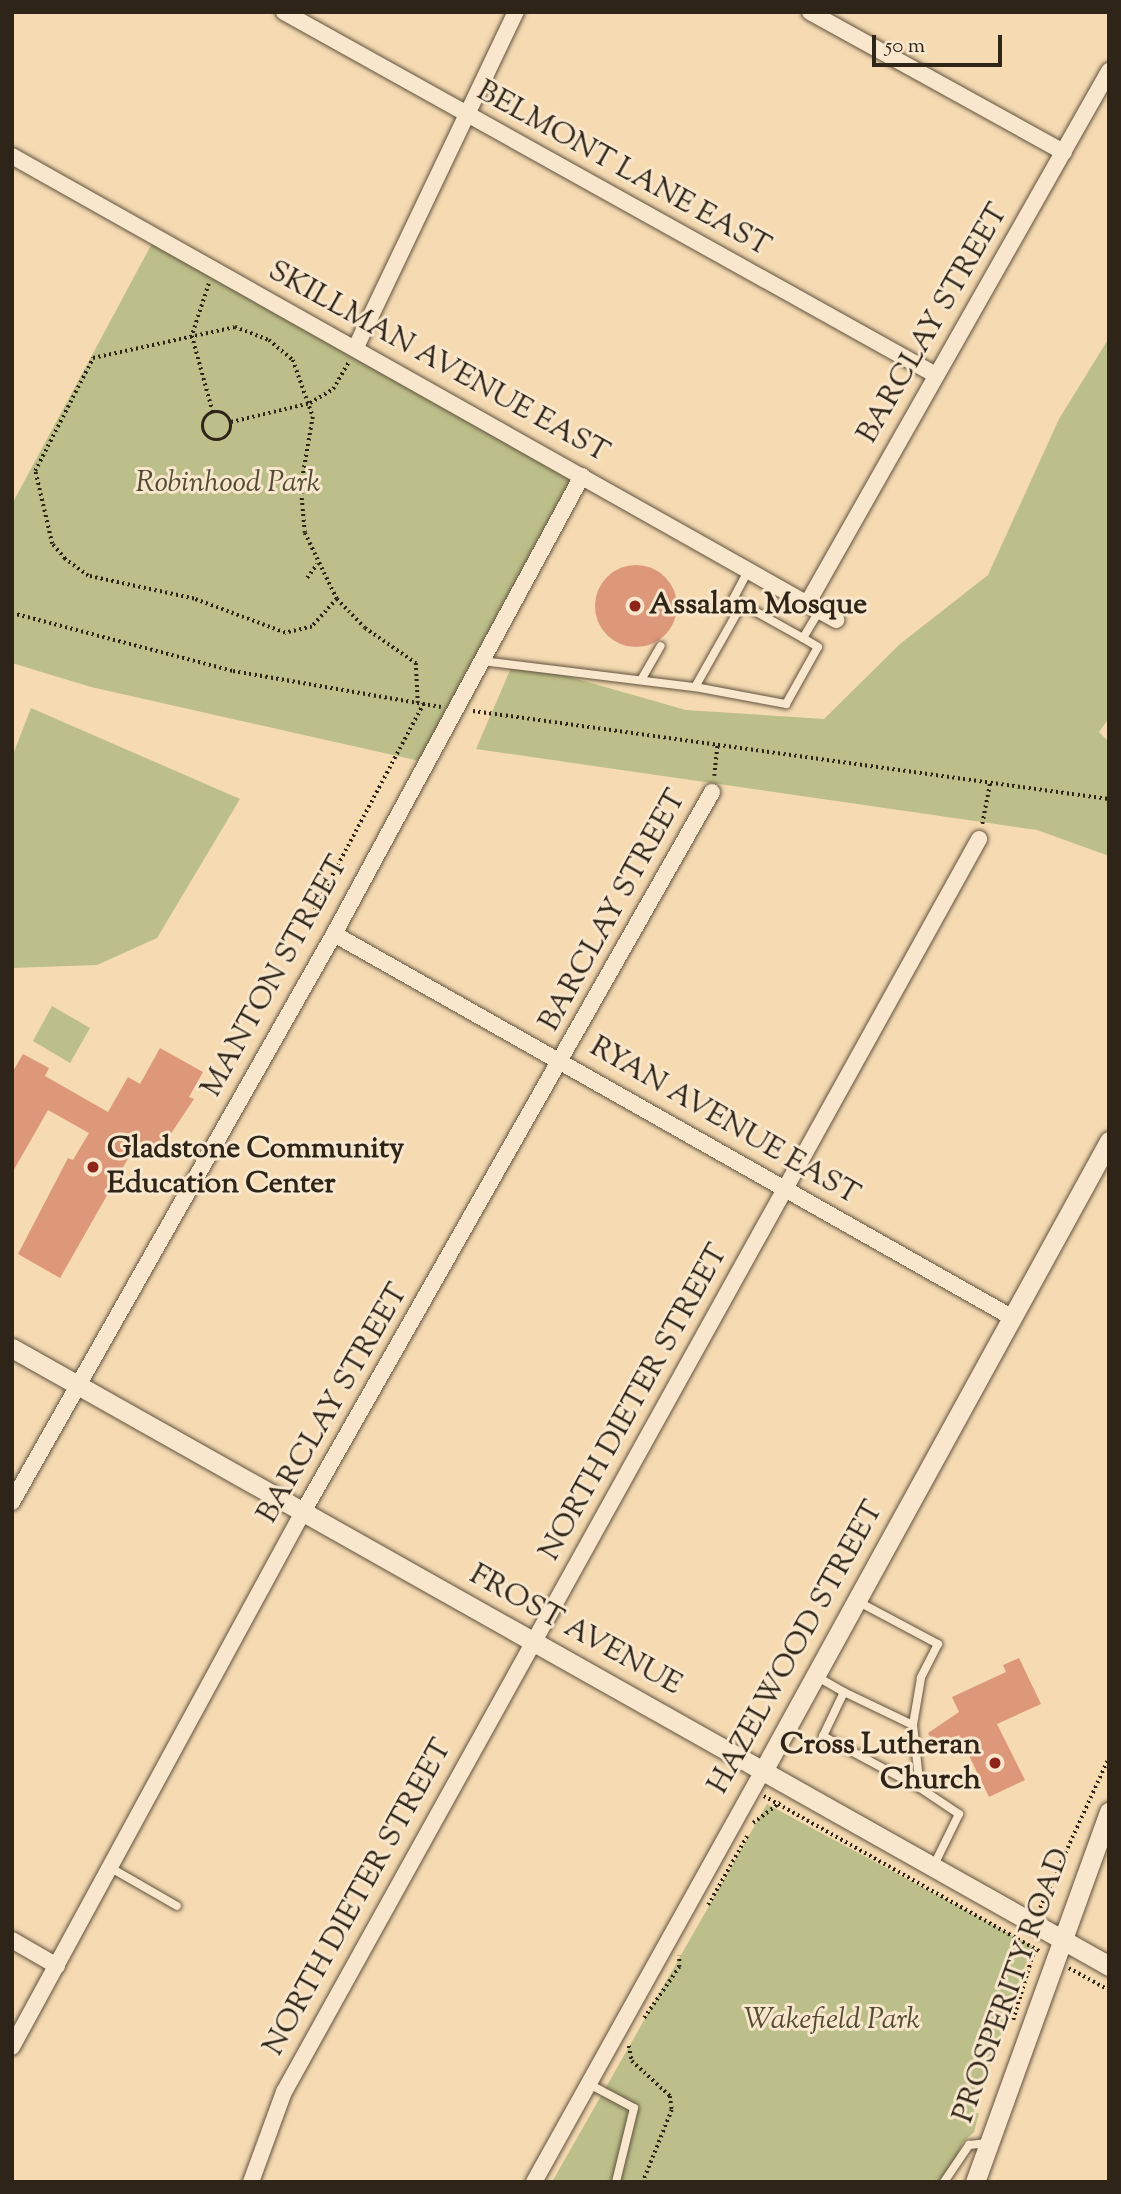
<!DOCTYPE html>
<html>
<head>
<meta charset="utf-8">
<style>
  body { margin:0 }
  #map { position:relative; width:1121px; height:2194px; overflow:hidden; background:#f5dab2; font-family:"Sorts Mill Goudy",serif }
  div>[style] { position:absolute }
  .green>* { inset:0; background:#bdbf8a }
  .building>* { inset:0; background:#dd987a }
  .round { border-radius:50% }
  .path>* { height:3.5px; margin-top:-1.75px; transform-origin:0; background:repeating-linear-gradient(90deg,#2f2418 0 2px,transparent 0 5.5px) }
  .path>.ring { margin:-1.75px; padding:0; box-sizing:content-box; background:none; border:3.5px solid #2f2418; border-radius:50% }
  .roads { filter:drop-shadow(0 0 2px #60523e) drop-shadow(0 0 2px #60523e) }
  .service>* { height:8px; margin:-4px; padding:0 4px; transform-origin:4px; border-radius:4px; background:#f8e7cd }
  .minor>* { height:16px; margin:-8px; padding:0 8px; transform-origin:8px; border-radius:8px; background:#f8e7cd }
  .tertiary>* { height:19px; margin:-9.5px; padding:0 9.5px; transform-origin:9.5px; border-radius:9.5px; background:#f8e7cd }
  .dots>* { width:19px; height:19px; translate:-50% -50%; box-sizing:border-box; border:4px solid #f8e7cd; border-radius:50% }
  span { translate:-50% -50%; white-space:nowrap; text-align:center; line-height:1.15; -webkit-text-stroke:6px #f8e7cd; paint-order:stroke }
  .street-label { font-size:30px; color:#2f2418 }
  .park-label { font-size:30px; color:#524b34; font-style:italic }
  .poi-label { font-size:30px; color:#2f2418; font-weight:700 }
  .left { translate:0 -50%; text-align:left }
  .right { translate:-100% -50%; text-align:right }
  .frame { position:absolute; inset:0; border:14px solid #2f2418; pointer-events:none }
  .scale { position:absolute; left:872px; top:35px; width:130px; height:32px; box-sizing:border-box; border:4px solid #2f2418; border-top:0; padding-left:9px; font-size:21px; line-height:24px; white-space:nowrap; color:#2f2418; -webkit-text-stroke:5px #f8e7cd; paint-order:stroke }
</style>
</head>
<body>
<div id="map">
  <div class="green">
    <div style="clip-path:polygon(156px 236px,582px 476px,424px 762px,91px 687px,12px 663px,12px 504px)"></div>
    <div style="clip-path:polygon(1109px 338px,1109px 718px,1099px 732px,1109px 742px,1109px 856px,1037px 830px,476px 749px,514px 661px,686px 710px,824px 719px,900px 644px,988px 575px,1059px 419px)"></div>
    <div style="clip-path:polygon(31px 708px,240px 799px,157px 938px,97px 965px,12px 968px,12px 757px)"></div>
    <div style="clip-path:polygon(52px 1006px,90px 1028px,70px 1063px,33px 1041px)"></div>
    <div style="clip-path:polygon(767px 1804px,1032px 1946px,973px 2114px,979px 2113px,974px 2132px,962px 2143px,948px 2182px,552px 2182px)"></div>
  </div>
  <div class="building">
    <div class="round" style="left:595px;top:565px;width:82px;height:82px"></div>
    <div style="clip-path:polygon(160px 1048px,203px 1072px,189px 1097px,194px 1099px,158px 1153px,138px 1141px,60px 1278px,18px 1254px,68px 1158px,73px 1160px,89px 1133px,48px 1110px,12px 1173px,12px 1073px,23px 1054px,49px 1068px,45px 1076px,108px 1112px,128px 1077px,140px 1084px)"></div>
    <div style="clip-path:polygon(1019px 1658px,1041px 1704px,997px 1724px,1025px 1780px,989px 1797px,959px 1735px,935px 1747px,928px 1733px,959px 1712px,952px 1697px,1006px 1672px,1003px 1665px)"></div>
  </div>
  <div class="path">
    <div style="left:209px;top:284px;width:55px;rotate:108.1deg"></div>
    <div style="left:192px;top:336px;width:79px;rotate:74.6deg"></div>
    <div class="ring" style="left:203px;top:412px;width:24.5px;height:24.5px"></div>
    <div style="left:231px;top:422px;width:81px;rotate:-13.5deg"></div>
    <div style="left:310px;top:403px;width:27px;rotate:-31deg"></div>
    <div style="left:333px;top:389px;width:30px;rotate:-60deg"></div>
    <div style="left:307px;top:578px;width:17px;rotate:-54deg"></div>
    <div style="left:337px;top:599px;width:38px;rotate:132deg"></div>
    <div style="left:312px;top:627px;width:28px;rotate:167deg"></div>
    <div style="left:285px;top:633px;width:97px;rotate:-159.5deg"></div>
    <div style="left:194px;top:599px;width:108px;rotate:-167.8deg"></div>
    <div style="left:88px;top:576px;width:29px;rotate:-144deg"></div>
    <div style="left:65px;top:559px;width:20px;rotate:-131deg"></div>
    <div style="left:52px;top:544px;width:75px;rotate:-103.1deg"></div>
    <div style="left:35px;top:471px;width:127px;rotate:-62.8deg"></div>
    <div style="left:93px;top:358px;width:145px;rotate:-12.3deg"></div>
    <div style="left:235px;top:327px;width:36px;rotate:21deg"></div>
    <div style="left:269px;top:340px;width:31px;rotate:40deg"></div>
    <div style="left:293px;top:360px;width:60px;rotate:70.7deg"></div>
    <div style="left:313px;top:417px;width:71px;rotate:99.7deg"></div>
    <div style="left:301px;top:487px;width:46px;rotate:85deg"></div>
    <div style="left:305px;top:533px;width:73px;rotate:64.1deg"></div>
    <div style="left:337px;top:599px;width:40px;rotate:46deg"></div>
    <div style="left:365px;top:628px;width:62px;rotate:34.5deg"></div>
    <div style="left:416px;top:663px;width:40px;rotate:87.1deg"></div>
    <div style="left:12px;top:613px;width:228px;rotate:14.7deg"></div>
    <div style="left:233px;top:671px;width:211px;rotate:9.8deg"></div>
    <div style="left:473px;top:711px;width:642px;rotate:7.88deg"></div>
    <div style="left:714px;top:776px;width:31px;rotate:-84deg"></div>
    <div style="left:982px;top:824px;width:42px;rotate:-79deg"></div>
    <div style="left:309px;top:919px;width:245px;rotate:-62deg"></div>
    <div style="left:764px;top:1796px;width:318px;rotate:29.4deg"></div>
    <div style="left:753px;top:1823px;width:34px;rotate:-37deg"></div>
    <div style="left:708px;top:1905px;width:79px;rotate:-60.5deg"></div>
    <div style="left:1040px;top:1908px;width:166px;rotate:-65.4deg"></div>
    <div style="left:1069px;top:1968px;width:46px;rotate:28.8deg"></div>
    <div style="left:644px;top:2018px;width:62px;rotate:-55.5deg"></div>
    <div style="left:679px;top:1967px;width:11px;rotate:-90deg"></div>
    <div style="left:1013px;top:2020px;width:76px;rotate:-73.2deg"></div>
    <div style="left:629px;top:2046px;width:15px;rotate:79deg"></div>
    <div style="left:632px;top:2061px;width:52px;rotate:42.6deg"></div>
    <div style="left:670px;top:2096px;width:14px;rotate:82deg"></div>
    <div style="left:672px;top:2110px;width:78px;rotate:111.9deg"></div>
  </div>
  <div class="roads">
    <div class="service">
      <div style="left:748px;top:571px;width:32px;rotate:118deg"></div>
      <div style="left:733px;top:599px;width:80px;rotate:29.1deg"></div>
      <div style="left:803px;top:638px;width:31px;rotate:-59deg"></div>
      <div style="left:742px;top:604px;width:95px;rotate:119.5deg"></div>
      <div style="left:695px;top:687px;width:93px;rotate:10.6deg"></div>
      <div style="left:786px;top:704px;width:65px;rotate:-60.7deg"></div>
      <div style="left:818px;top:647px;width:17px;rotate:-149deg"></div>
      <div style="left:482px;top:661px;width:215px;rotate:7deg"></div>
      <div style="left:641px;top:680px;width:39px;rotate:-60deg"></div>
      <div style="left:857px;top:1601px;width:92px;rotate:28deg"></div>
      <div style="left:938px;top:1644px;width:38px;rotate:117deg"></div>
      <div style="left:921px;top:1678px;width:48px;rotate:99.7deg"></div>
      <div style="left:913px;top:1725px;width:63px;rotate:83.7deg"></div>
      <div style="left:920px;top:1788px;width:47px;rotate:33.7deg"></div>
      <div style="left:959px;top:1814px;width:59px;rotate:116.1deg"></div>
      <div style="left:816px;top:1676px;width:32px;rotate:30deg"></div>
      <div style="left:844px;top:1692px;width:49px;rotate:115.5deg"></div>
      <div style="left:823px;top:1736px;width:110px;rotate:28.2deg"></div>
      <div style="left:844px;top:1692px;width:76px;rotate:25.6deg"></div>
      <div style="left:111px;top:1868px;width:76px;rotate:29.9deg"></div>
      <div style="left:589px;top:2084px;width:51px;rotate:28.1deg"></div>
      <div style="left:634px;top:2108px;width:76px;rotate:103.7deg"></div>
      <div style="left:944px;top:2182px;width:45px;rotate:-56deg"></div>
      <div style="left:969px;top:2145px;width:19px;rotate:-6deg"></div>
    </div>
    <div class="minor">
      <div style="left:284px;top:12px;width:746px;rotate:29.11deg"></div>
      <div style="left:810px;top:12px;width:290px;rotate:28.9deg"></div>
      <div style="left:12px;top:156px;width:946px;rotate:29.38deg"></div>
      <div style="left:356px;top:347px;width:371px;rotate:-64.5deg"></div>
      <div style="left:807px;top:604px;width:613px;rotate:-60.46deg"></div>
      <div style="left:334px;top:934px;width:780px;rotate:29.49deg"></div>
      <div style="left:12px;top:1502px;width:653px;rotate:-60.45deg"></div>
      <div style="left:334px;top:934px;width:521px;rotate:-61.57deg"></div>
      <div style="left:12px;top:1940px;width:52px;rotate:30deg"></div>
      <div style="left:12px;top:2047px;width:609px;rotate:-61.46deg"></div>
      <div style="left:303px;top:1512px;width:828px;rotate:-60.4deg"></div>
      <div style="left:251px;top:2182px;width:96px;rotate:-69.9deg"></div>
      <div style="left:284px;top:2092px;width:1433px;rotate:-60.98deg"></div>
      <div style="left:534px;top:2182px;width:470px;rotate:-60.9deg"></div>
    </div>
    <div class="tertiary">
      <div style="left:12px;top:1348px;width:1259px;rotate:29.39deg"></div>
      <div style="left:763px;top:1771px;width:719px;rotate:-61.22deg"></div>
      <div style="left:975px;top:2182px;width:394px;rotate:-70.1deg"></div>
    </div>
  </div>
  <div class="dots">
    <div style="left:635px;top:606px;background:#8f2418"></div>
    <div style="left:93px;top:1167px;background:#8f2418"></div>
    <div style="left:995px;top:1763px;background:#8f2418"></div>
  </div>
  <div class="street-label">
    <span style="left:623px;top:170px;rotate:29deg">BELMONT LANE EAST</span>
    <span style="left:934px;top:324px;rotate:-60deg">BARCLAY STREET</span>
    <span style="left:438px;top:363px;rotate:29deg">SKILLMAN AVENUE EAST</span>
    <span style="left:614px;top:911px;rotate:-61deg">BARCLAY STREET</span>
    <span style="left:276px;top:977px;rotate:-61deg">MANTON STREET</span>
    <span style="left:724px;top:1122px;rotate:30deg">RYAN AVENUE EAST</span>
    <span style="left:635px;top:1403px;rotate:-61deg">NORTH DIETER STREET</span>
    <span style="left:334px;top:1404px;rotate:-60deg">BARCLAY STREET</span>
    <span style="left:575px;top:1631px;rotate:29deg">FROST AVENUE</span>
    <span style="left:797px;top:1648px;rotate:-61deg">HAZELWOOD STREET</span>
    <span style="left:359px;top:1898px;rotate:-61deg">NORTH DIETER STREET</span>
    <span style="left:1013px;top:1986px;rotate:-70deg">PROSPERITY ROAD</span>
  </div>
  <div class="park-label">
    <span style="left:228px;top:484px">Robinhood Park</span>
    <span style="left:832px;top:2021px">Wakefield Park</span>
  </div>
  <div class="poi-label">
    <span class="left" style="left:649px;top:606px">Assalam Mosque</span>
    <span class="left" style="left:107px;top:1167px">Gladstone Community<br>Education Center</span>
    <span class="right" style="left:981px;top:1763px">Cross Lutheran<br>Church</span>
  </div>
  <div class="frame"></div>
  <div class="scale">50 m</div>
</div>
</body>
</html>
